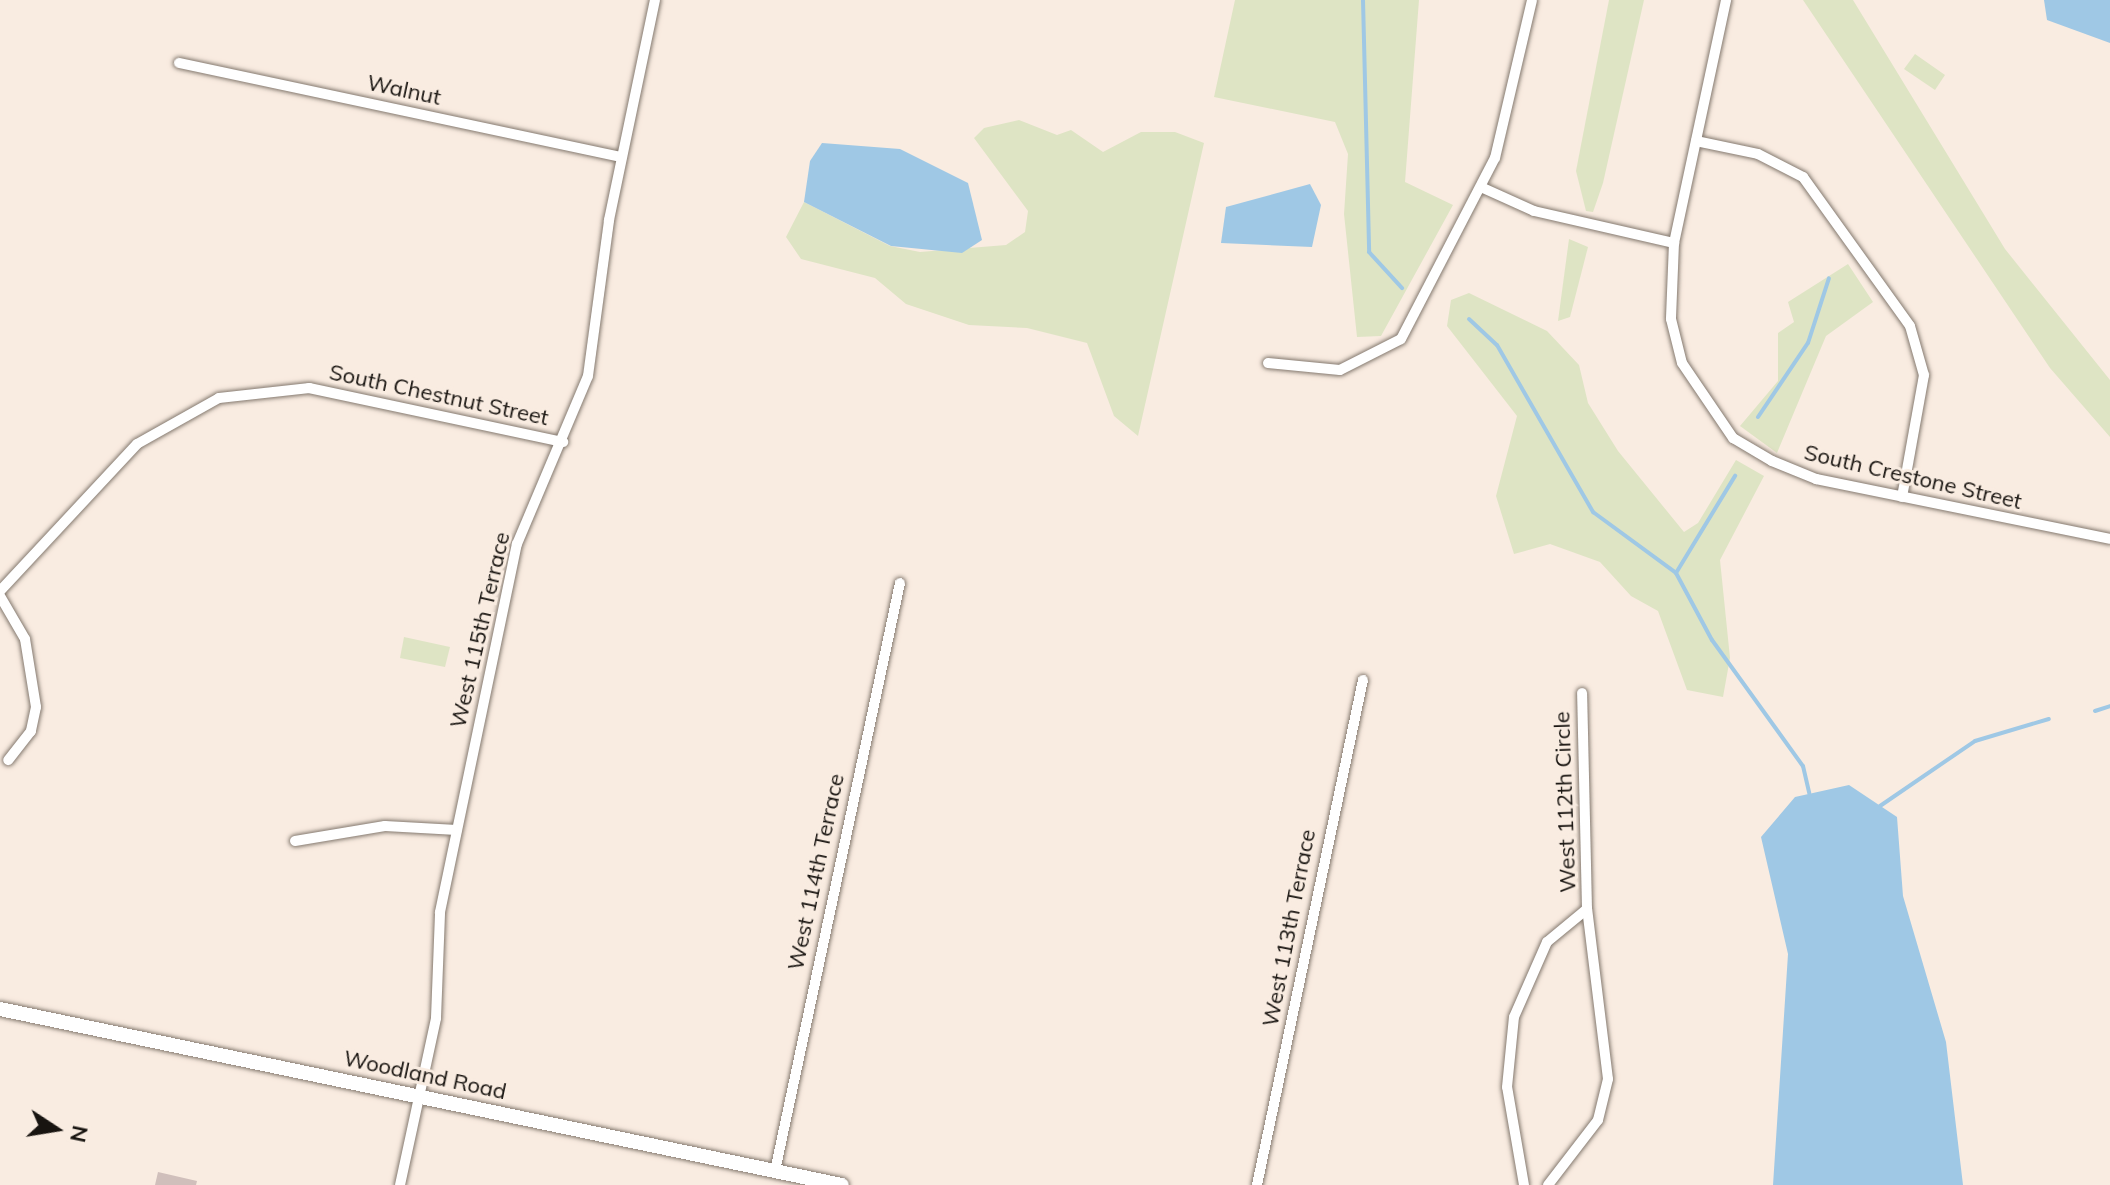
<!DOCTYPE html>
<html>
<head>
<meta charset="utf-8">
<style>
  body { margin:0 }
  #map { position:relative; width:2110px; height:1185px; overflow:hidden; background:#f9ece1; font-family:Mulish,sans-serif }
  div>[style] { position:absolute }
  .green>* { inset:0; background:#dee4c4 }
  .water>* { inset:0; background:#9fc8e5 }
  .stream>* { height:4px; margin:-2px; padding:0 2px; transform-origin:2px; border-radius:2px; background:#9fc8e5 }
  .building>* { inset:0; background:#d0bfbb }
  .roads { filter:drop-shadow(0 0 2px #84796f) drop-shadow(0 0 2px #84796f) }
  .street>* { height:10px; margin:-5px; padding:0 5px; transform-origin:5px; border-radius:5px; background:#fff }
  .secondary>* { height:14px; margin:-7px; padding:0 7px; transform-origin:7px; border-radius:7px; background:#fff }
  span { translate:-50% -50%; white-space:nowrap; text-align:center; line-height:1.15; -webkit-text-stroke:6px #f9ece1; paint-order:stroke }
  .street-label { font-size:22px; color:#181410 }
  .north { position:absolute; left:16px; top:1089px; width:80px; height:80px; -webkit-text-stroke:6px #f9ece1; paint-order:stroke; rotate:102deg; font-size:22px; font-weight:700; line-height:32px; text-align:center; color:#181410 }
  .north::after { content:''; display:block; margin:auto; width:28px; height:36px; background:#181410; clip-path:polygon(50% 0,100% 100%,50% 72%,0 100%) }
</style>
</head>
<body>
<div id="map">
  <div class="green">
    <div style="clip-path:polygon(1235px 0,1419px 0,1405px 182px,1453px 205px,1381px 336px,1357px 337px,1344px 214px,1348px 154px,1335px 122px,1214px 97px)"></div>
    <div style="clip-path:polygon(1609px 0,1644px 0,1603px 183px,1593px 212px,1586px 211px,1576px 171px)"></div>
    <div style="clip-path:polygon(1803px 0,1853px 0,2005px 249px,2110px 380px,2110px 437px,2050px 368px)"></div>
    <div style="clip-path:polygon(1915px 54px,1945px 75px,1935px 90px,1904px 69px)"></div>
    <div style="clip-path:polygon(1019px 120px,1057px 135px,1071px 130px,1103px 152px,1141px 132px,1175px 132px,1204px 143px,1138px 436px,1114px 416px,1087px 343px,1027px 328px,969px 325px,906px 304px,875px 278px,801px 259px,786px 237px,804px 202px,890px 246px,920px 252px,1006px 245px,1025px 232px,1028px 211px,974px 138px,984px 128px)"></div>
    <div style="clip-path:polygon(1569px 239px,1588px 247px,1570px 317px,1558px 321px)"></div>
    <div style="clip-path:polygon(1848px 264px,1873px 302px,1826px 336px,1777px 453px,1740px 426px,1778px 381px,1778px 333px,1794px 322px,1788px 302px)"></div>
    <div style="clip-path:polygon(1469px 293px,1547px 331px,1579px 365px,1588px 403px,1618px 451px,1684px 532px,1698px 523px,1736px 460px,1764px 476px,1720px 560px,1730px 658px,1723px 697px,1687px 690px,1658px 611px,1631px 596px,1600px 562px,1550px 544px,1514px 554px,1496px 496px,1517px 416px,1447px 326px,1451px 300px)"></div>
    <div style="clip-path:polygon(404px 637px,450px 647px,445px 667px,400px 658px)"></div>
  </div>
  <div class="water">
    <div style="clip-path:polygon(2044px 0,2110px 0,2110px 43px,2047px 20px)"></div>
    <div style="clip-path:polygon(822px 143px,900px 149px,968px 183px,982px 240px,962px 253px,891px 246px,804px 202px,810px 161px)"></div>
    <div style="clip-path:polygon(1310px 184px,1321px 205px,1312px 247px,1221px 243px,1226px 207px)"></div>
    <div style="clip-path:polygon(1849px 785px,1897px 817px,1903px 896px,1946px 1042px,1963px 1185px,1773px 1185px,1788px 954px,1761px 837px,1795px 797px)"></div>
  </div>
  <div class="stream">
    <div style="left:1363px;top:0;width:252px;rotate:88.6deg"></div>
    <div style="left:1369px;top:252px;width:49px;rotate:47.5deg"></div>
    <div style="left:1469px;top:319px;width:38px;rotate:43deg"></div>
    <div style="left:1497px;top:345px;width:193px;rotate:60.1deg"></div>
    <div style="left:1593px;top:512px;width:103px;rotate:36.3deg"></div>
    <div style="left:1676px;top:573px;width:76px;rotate:61.8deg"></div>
    <div style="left:1712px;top:640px;width:155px;rotate:54.2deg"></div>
    <div style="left:1803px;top:766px;width:28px;rotate:77deg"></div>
    <div style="left:1758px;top:417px;width:89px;rotate:-56deg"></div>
    <div style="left:1808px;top:343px;width:68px;rotate:-72.1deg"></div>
    <div style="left:1676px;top:573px;width:114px;rotate:-58.7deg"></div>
    <div style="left:2095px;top:711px;width:16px;rotate:-18deg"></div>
    <div style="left:1880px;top:806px;width:115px;rotate:-34.4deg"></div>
    <div style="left:1975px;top:741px;width:77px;rotate:-16.6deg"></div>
  </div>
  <div class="building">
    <div style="clip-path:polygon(158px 1172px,197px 1181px,196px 1185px,155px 1185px)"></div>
  </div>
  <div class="roads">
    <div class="street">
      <div style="left:179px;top:63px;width:451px;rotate:12deg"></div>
      <div style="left:1696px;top:141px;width:63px;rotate:11.8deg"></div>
      <div style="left:1758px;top:154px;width:51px;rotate:27.1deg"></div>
      <div style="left:1803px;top:177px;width:183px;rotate:54.3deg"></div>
      <div style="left:1910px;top:326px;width:51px;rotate:74.1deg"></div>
      <div style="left:1924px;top:375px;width:124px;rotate:100.2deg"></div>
      <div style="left:1483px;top:188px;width:56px;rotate:24.3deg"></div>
      <div style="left:1534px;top:211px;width:144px;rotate:12.9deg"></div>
      <div style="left:1674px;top:243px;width:76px;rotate:92.3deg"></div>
      <div style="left:1671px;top:319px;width:45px;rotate:76deg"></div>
      <div style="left:1682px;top:363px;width:91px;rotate:55.8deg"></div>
      <div style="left:1733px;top:438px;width:45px;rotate:30.5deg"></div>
      <div style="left:1772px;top:461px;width:48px;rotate:22.2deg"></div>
      <div style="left:1816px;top:479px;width:300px;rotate:11.5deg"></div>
      <div style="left:1674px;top:243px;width:249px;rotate:-77.9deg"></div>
      <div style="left:1268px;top:363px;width:72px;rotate:5.6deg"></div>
      <div style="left:1340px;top:370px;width:68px;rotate:-26.9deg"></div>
      <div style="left:1401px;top:339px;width:204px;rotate:-62.6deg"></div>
      <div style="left:1495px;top:158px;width:162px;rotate:-76.8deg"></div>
      <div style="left:0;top:591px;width:201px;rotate:-47deg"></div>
      <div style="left:137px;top:444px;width:94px;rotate:-29.3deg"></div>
      <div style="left:219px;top:398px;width:91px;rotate:-6.3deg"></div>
      <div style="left:309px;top:388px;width:260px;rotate:12deg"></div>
      <div style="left:0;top:596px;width:50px;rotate:59.8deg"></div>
      <div style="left:25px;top:639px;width:69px;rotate:80.8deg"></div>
      <div style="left:36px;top:707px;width:25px;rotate:102deg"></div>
      <div style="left:31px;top:731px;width:37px;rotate:128deg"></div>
      <div style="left:295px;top:841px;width:91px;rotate:-9.5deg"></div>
      <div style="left:385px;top:826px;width:72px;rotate:3.2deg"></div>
      <div style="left:775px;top:1171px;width:601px;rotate:-78deg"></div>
      <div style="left:400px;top:1185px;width:171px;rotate:-77.8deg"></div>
      <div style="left:436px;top:1018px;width:106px;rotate:-87.8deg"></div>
      <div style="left:440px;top:912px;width:376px;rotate:-78.2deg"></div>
      <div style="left:517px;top:544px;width:182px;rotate:-67.1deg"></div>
      <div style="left:588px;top:376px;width:157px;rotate:-82.3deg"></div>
      <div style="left:609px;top:220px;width:225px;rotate:-78.2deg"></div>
      <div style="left:1257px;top:1185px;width:516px;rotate:-78.15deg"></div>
      <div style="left:1524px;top:1185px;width:99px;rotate:-99.8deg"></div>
      <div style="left:1507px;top:1087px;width:70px;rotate:-84.3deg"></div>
      <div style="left:1514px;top:1017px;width:82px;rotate:-66.3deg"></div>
      <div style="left:1547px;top:942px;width:52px;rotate:-39.5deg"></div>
      <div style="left:1548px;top:1185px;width:82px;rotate:-52.4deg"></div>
      <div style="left:1598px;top:1120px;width:42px;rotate:-76.3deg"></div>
      <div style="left:1608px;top:1079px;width:171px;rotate:-97deg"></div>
      <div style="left:1587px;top:909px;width:216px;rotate:-91.3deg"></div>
    </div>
    <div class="secondary">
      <div style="left:0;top:1009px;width:860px;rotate:11.81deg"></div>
    </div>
  </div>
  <div class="street-label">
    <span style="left:404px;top:90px;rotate:12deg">Walnut</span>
    <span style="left:439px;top:395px;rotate:12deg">South Chestnut Street</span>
    <span style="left:1913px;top:477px;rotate:13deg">South Crestone Street</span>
    <span style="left:480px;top:630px;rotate:-77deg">West 115th Terrace</span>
    <span style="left:1565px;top:802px;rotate:-92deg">West 112th Circle</span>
    <span style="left:816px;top:872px;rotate:-78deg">West 114th Terrace</span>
    <span style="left:1289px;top:928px;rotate:-79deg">West 113th Terrace</span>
    <span style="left:425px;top:1075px;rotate:12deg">Woodland Road</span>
  </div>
  <div class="north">N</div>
</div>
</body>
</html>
